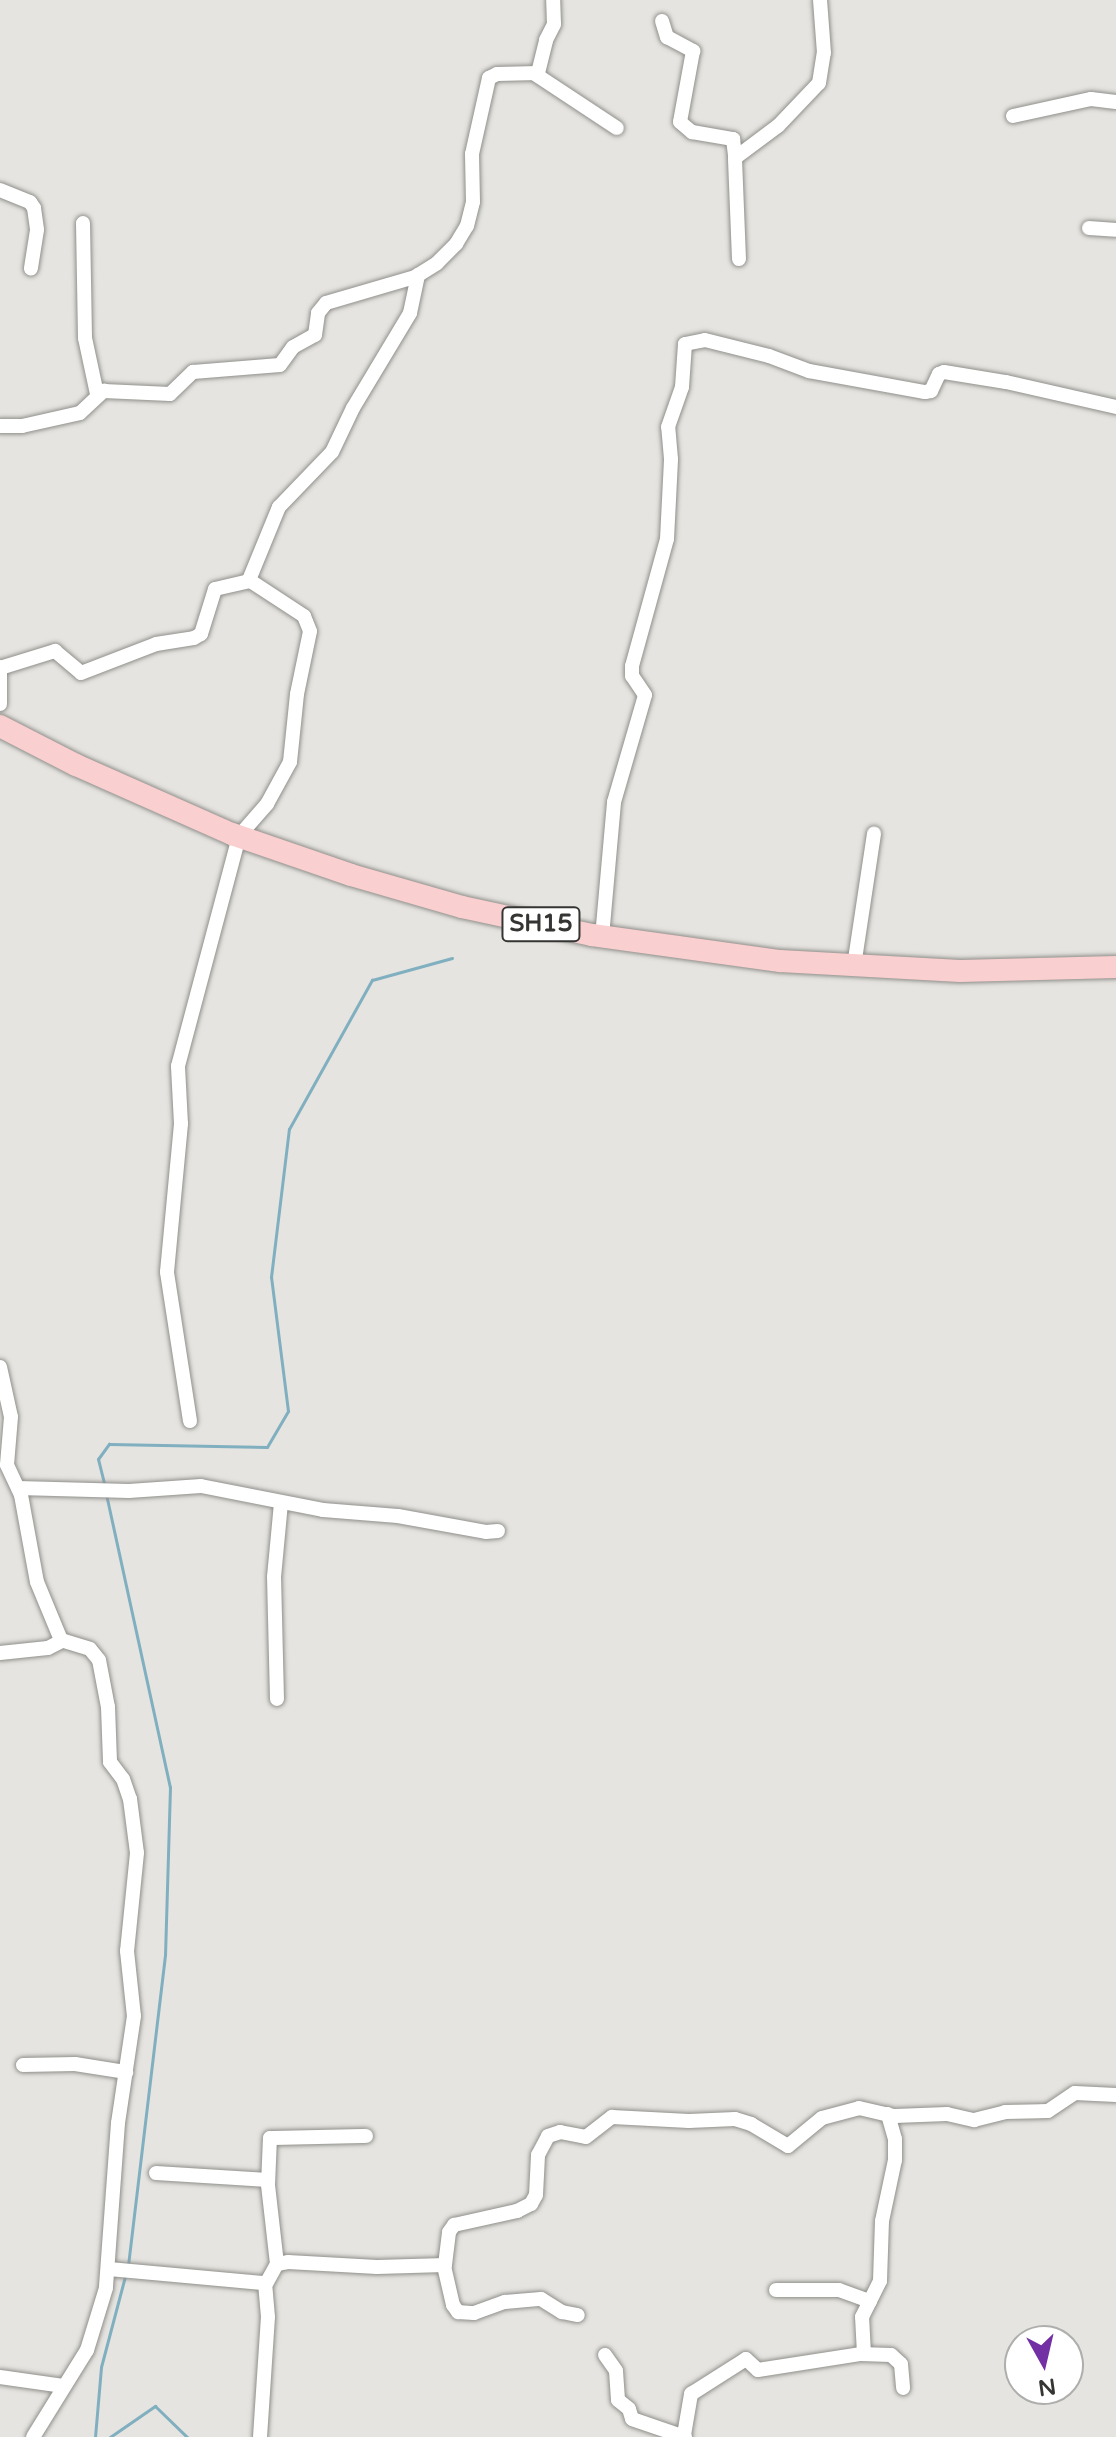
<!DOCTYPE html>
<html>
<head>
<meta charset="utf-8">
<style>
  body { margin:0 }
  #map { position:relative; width:1116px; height:2437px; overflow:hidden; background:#e5e4e0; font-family:"Varela Round",sans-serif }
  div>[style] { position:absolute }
  .stream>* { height:3px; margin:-1.5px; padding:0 1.5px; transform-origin:1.5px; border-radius:1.5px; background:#80afc0 }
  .roads { filter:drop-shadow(0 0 2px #908f8b) drop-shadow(0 0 2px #908f8b) }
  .street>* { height:14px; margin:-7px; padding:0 7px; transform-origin:7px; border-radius:7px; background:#fff }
  .primary>* { height:22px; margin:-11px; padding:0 11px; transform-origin:11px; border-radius:11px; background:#facfcf }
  span { translate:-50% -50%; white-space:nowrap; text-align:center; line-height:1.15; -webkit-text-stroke:7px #fff; paint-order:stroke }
  .shield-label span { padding:2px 6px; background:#fff; border:2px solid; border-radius:6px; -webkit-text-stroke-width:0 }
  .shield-label { font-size:24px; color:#353533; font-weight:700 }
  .north { position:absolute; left:1004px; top:2325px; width:80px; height:80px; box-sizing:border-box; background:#fff; border:2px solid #aeaead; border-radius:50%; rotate:172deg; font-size:22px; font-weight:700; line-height:32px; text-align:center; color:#353533 }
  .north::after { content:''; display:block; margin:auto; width:28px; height:36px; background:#7330a4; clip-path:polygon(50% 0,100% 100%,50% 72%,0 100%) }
</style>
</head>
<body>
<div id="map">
  <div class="stream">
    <div style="left:105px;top:1487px;width:29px;rotate:-104deg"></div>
    <div style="left:98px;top:1459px;width:19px;rotate:-54deg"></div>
    <div style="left:109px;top:1444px;width:158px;rotate:1.1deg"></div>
    <div style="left:267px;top:1447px;width:42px;rotate:-59.7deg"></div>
    <div style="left:288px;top:1411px;width:135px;rotate:-97.2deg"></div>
    <div style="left:271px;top:1277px;width:149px;rotate:-83.1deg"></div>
    <div style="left:289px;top:1129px;width:171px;rotate:-60.9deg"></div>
    <div style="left:372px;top:980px;width:83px;rotate:-15.4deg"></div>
    <div style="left:106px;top:1494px;width:300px;rotate:77.7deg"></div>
    <div style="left:170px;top:1787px;width:168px;rotate:91.7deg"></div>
    <div style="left:165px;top:1955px;width:312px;rotate:96.8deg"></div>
    <div style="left:95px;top:2437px;width:70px;rotate:-85.1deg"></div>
    <div style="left:101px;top:2367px;width:94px;rotate:-75.2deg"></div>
    <div style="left:110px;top:2437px;width:55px;rotate:-34.6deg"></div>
    <div style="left:155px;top:2406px;width:45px;rotate:44.1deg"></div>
  </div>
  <div class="roads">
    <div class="street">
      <div style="left:662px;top:21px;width:17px;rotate:73deg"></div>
      <div style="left:667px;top:37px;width:30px;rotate:28deg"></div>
      <div style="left:693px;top:51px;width:72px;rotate:100.4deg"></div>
      <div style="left:680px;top:122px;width:16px;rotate:40deg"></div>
      <div style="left:692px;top:132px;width:42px;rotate:9.7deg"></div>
      <div style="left:733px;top:139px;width:17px;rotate:83deg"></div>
      <div style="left:535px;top:74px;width:98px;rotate:33.4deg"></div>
      <div style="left:1013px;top:116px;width:80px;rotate:-12.3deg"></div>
      <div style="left:1091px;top:99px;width:25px;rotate:7deg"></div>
      <div style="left:0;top:190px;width:32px;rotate:22deg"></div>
      <div style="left:30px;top:202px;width:7px;rotate:56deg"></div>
      <div style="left:34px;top:208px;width:22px;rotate:82deg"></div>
      <div style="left:37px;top:230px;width:39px;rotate:99deg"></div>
      <div style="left:83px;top:223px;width:115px;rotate:89deg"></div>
      <div style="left:85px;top:338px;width:57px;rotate:77.9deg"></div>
      <div style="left:1089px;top:228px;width:27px;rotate:4deg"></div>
      <div style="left:739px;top:259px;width:101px;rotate:-92.3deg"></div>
      <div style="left:735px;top:158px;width:54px;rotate:-36.7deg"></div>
      <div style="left:778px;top:126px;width:59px;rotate:-46.4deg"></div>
      <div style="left:819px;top:83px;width:30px;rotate:-81deg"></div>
      <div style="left:824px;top:53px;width:53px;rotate:-94.3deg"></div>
      <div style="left:0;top:426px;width:22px"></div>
      <div style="left:22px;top:426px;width:59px;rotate:-12.6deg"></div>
      <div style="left:80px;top:413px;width:33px;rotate:-43deg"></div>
      <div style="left:104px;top:391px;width:66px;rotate:2.6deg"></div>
      <div style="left:170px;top:394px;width:32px;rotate:-44deg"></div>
      <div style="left:193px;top:372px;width:87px;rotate:-4.6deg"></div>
      <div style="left:280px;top:365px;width:22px;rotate:-54deg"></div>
      <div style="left:293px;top:347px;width:25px;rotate:-29deg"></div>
      <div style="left:315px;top:335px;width:22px;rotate:-82deg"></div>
      <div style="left:318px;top:313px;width:13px;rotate:-51deg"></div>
      <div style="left:326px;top:303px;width:93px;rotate:-16.3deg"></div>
      <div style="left:415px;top:277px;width:26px;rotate:-32deg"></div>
      <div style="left:437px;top:263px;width:27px;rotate:-45deg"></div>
      <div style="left:456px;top:244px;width:21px;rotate:-59deg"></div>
      <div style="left:467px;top:226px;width:25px;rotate:-76deg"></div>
      <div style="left:473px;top:202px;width:48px;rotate:-91.2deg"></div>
      <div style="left:472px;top:154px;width:78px;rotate:-77.4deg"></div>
      <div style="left:489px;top:78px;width:9px;rotate:-27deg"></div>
      <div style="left:497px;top:74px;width:41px;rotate:-1.4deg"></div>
      <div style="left:538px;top:73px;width:34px;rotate:-76deg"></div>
      <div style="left:546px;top:40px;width:18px;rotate:-63deg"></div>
      <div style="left:554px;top:24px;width:24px;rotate:-92deg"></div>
      <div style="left:0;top:667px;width:37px;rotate:90deg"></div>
      <div style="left:0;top:668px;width:58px;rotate:-17.2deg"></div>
      <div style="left:55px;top:651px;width:34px;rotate:40deg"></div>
      <div style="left:81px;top:673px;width:80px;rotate:-21.1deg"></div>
      <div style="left:156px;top:644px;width:38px;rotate:-9deg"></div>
      <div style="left:194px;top:638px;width:8px;rotate:-30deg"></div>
      <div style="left:201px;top:634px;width:47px;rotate:-72.7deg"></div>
      <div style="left:215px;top:589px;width:35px;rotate:-13deg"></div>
      <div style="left:602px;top:937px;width:136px;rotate:-84.9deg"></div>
      <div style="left:614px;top:802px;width:111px;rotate:-73.8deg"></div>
      <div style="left:645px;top:695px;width:23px;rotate:-124deg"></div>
      <div style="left:632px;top:676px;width:10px;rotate:-90deg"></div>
      <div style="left:632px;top:666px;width:132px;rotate:-74.6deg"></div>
      <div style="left:667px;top:539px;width:80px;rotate:-87.1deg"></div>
      <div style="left:671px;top:459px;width:32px;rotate:-95deg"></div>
      <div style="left:668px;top:427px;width:42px;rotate:-70.7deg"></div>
      <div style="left:682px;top:387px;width:43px;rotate:-86deg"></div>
      <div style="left:685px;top:344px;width:20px;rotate:-11deg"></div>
      <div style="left:705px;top:340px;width:66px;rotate:14deg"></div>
      <div style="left:769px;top:356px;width:43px;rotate:20.6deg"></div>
      <div style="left:809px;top:371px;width:118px;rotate:10.3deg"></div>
      <div style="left:925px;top:392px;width:6px;rotate:-9deg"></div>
      <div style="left:931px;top:391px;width:19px;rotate:-65deg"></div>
      <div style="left:939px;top:374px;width:5px;rotate:-22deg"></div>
      <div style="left:944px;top:372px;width:63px;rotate:9.2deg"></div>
      <div style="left:1006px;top:382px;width:113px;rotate:12.8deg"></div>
      <div style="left:854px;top:966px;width:134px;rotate:-81.4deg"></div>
      <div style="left:0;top:1367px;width:51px;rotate:77.6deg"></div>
      <div style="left:11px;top:1417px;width:48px;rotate:94.8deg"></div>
      <div style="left:7px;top:1465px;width:33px;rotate:65deg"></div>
      <div style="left:21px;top:1495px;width:88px;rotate:79.6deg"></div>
      <div style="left:37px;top:1582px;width:63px;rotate:67.5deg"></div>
      <div style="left:61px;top:1640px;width:30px;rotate:17deg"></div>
      <div style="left:90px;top:1649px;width:14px;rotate:51deg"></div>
      <div style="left:99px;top:1660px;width:48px;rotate:79.2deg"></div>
      <div style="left:108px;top:1707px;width:55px;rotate:87.9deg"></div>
      <div style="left:110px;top:1762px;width:21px;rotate:53deg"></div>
      <div style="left:123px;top:1779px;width:21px;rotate:71deg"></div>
      <div style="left:130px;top:1799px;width:54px;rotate:82.6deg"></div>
      <div style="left:137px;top:1853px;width:99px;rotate:95.8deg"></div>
      <div style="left:127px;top:1951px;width:65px;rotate:83.9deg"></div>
      <div style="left:134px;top:2016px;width:108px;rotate:98.5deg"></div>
      <div style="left:118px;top:2123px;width:165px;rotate:94.2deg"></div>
      <div style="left:106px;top:2288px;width:65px;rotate:107deg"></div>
      <div style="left:87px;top:2350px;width:102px;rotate:121.8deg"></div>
      <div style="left:190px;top:1421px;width:151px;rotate:-98.8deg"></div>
      <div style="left:167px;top:1272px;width:149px;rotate:-84.6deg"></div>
      <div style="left:181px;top:1124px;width:58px;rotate:-93deg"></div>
      <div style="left:178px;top:1066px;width:238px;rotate:-75.1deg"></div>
      <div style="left:239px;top:836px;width:43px;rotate:-48.8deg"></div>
      <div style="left:267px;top:804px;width:48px;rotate:-61.3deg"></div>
      <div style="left:290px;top:762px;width:68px;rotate:-84.1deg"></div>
      <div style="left:297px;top:694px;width:64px;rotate:-78.3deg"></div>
      <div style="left:310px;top:631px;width:16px;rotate:-112deg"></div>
      <div style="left:304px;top:616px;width:66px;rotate:-146.8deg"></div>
      <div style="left:249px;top:580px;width:79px;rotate:-67.7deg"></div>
      <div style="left:279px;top:507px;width:76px;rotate:-46.1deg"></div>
      <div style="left:332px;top:452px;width:49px;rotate:-64.5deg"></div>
      <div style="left:353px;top:408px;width:111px;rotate:-59deg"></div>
      <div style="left:410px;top:313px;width:39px;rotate:-78deg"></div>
      <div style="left:18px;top:1488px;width:111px;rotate:1.5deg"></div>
      <div style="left:129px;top:1491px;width:72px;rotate:-4deg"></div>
      <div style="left:201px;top:1486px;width:124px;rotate:11.1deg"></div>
      <div style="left:323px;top:1510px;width:75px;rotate:4.6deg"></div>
      <div style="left:398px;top:1516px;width:89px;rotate:10.3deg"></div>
      <div style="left:486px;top:1532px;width:12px;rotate:-5deg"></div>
      <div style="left:0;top:1653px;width:48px;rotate:-5.9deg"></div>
      <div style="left:48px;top:1648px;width:16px;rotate:-27deg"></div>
      <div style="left:277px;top:1699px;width:122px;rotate:-91.4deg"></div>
      <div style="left:274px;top:1577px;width:74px;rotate:-84.6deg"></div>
      <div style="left:23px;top:2065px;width:52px;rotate:-1.1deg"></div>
      <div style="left:75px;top:2064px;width:52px;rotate:8.9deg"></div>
      <div style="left:156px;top:2173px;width:112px;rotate:3.6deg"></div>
      <div style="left:277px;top:2264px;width:80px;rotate:-96.5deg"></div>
      <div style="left:268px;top:2185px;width:47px;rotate:-87.6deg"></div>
      <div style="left:270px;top:2138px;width:96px;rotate:-1.2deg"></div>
      <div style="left:444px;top:2266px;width:40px;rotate:77deg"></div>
      <div style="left:453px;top:2305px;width:9px;rotate:54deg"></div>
      <div style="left:458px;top:2312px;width:16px;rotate:4deg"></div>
      <div style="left:474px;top:2313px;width:33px;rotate:-20deg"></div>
      <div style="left:505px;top:2302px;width:36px;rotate:-5deg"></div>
      <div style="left:541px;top:2299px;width:25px;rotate:32deg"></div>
      <div style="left:562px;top:2312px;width:16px;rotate:11deg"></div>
      <div style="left:109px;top:2269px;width:154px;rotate:5.2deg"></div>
      <div style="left:262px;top:2283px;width:5px;rotate:-11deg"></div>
      <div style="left:267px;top:2282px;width:21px;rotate:-61deg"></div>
      <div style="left:277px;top:2264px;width:11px;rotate:-10deg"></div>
      <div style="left:288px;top:2262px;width:89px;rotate:3.2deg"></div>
      <div style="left:377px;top:2267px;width:68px;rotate:-1.7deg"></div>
      <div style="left:445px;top:2265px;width:33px;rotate:-83deg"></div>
      <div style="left:449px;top:2232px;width:9px;rotate:-54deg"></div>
      <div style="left:454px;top:2225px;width:65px;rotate:-12.5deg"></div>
      <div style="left:517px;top:2211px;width:16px;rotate:-27deg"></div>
      <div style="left:531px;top:2204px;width:10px;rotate:-61deg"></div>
      <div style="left:536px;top:2195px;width:40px;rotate:-87.1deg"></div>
      <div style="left:538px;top:2155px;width:21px;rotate:-62deg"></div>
      <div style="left:548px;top:2136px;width:13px;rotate:-18deg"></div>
      <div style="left:560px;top:2132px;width:26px;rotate:11deg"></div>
      <div style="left:586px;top:2137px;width:33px;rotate:-38deg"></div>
      <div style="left:612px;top:2117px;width:77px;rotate:3deg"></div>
      <div style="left:689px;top:2121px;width:46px;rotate:-2.5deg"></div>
      <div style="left:735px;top:2119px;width:17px;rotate:17deg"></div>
      <div style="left:751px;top:2124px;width:43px;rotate:30.7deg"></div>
      <div style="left:788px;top:2146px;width:44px;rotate:-39.5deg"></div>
      <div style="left:822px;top:2118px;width:38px;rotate:-15deg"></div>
      <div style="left:859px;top:2108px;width:37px;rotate:13deg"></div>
      <div style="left:895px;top:2116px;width:52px;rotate:-2.2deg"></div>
      <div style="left:947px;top:2114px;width:28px;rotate:13deg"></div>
      <div style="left:974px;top:2120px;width:32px;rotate:-14deg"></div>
      <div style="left:1005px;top:2112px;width:43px;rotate:-1.3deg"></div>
      <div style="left:1048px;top:2111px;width:32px;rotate:-34deg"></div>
      <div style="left:1075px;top:2093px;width:41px;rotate:2.8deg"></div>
      <div style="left:776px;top:2290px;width:63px"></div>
      <div style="left:839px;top:2290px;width:33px;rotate:20deg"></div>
      <div style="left:864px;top:2354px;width:37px;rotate:-93deg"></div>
      <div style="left:862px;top:2317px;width:40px;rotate:-63.4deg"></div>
      <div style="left:880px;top:2281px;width:60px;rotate:-88.1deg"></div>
      <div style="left:882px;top:2221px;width:62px;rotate:-78deg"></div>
      <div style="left:895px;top:2160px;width:21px;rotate:-90deg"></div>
      <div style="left:895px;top:2139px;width:26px;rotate:-106deg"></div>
      <div style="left:605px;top:2355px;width:19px;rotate:55deg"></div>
      <div style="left:616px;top:2371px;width:29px;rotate:86deg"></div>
      <div style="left:618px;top:2400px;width:14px;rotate:39deg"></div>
      <div style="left:629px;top:2409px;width:10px;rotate:73deg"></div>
      <div style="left:632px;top:2419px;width:56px;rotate:18.8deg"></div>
      <div style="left:0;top:2377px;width:64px;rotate:8.1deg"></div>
      <div style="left:684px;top:2435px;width:42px;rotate:-80.3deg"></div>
      <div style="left:691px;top:2394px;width:65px;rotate:-32.5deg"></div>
      <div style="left:746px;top:2359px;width:16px;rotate:43deg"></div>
      <div style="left:758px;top:2370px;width:103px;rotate:-8.9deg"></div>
      <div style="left:860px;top:2354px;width:31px;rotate:2deg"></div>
      <div style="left:891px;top:2355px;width:13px;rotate:42deg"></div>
      <div style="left:901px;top:2364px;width:24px;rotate:85deg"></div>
      <div style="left:260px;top:2437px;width:120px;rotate:-86.2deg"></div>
      <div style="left:268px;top:2317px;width:34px;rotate:-95deg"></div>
    </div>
    <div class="primary">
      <div style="left:0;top:726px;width:85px;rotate:27.2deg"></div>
      <div style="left:76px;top:765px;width:171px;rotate:23.9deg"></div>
      <div style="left:232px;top:834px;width:126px;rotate:19deg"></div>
      <div style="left:351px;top:875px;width:116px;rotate:16.1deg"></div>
      <div style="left:462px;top:907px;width:133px;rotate:12.2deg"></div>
      <div style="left:592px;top:935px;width:190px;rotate:7.9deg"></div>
      <div style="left:780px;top:961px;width:180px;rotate:3.2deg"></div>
      <div style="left:960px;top:971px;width:156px;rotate:-1.5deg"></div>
    </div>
  </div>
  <div class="shield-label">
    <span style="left:541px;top:924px">SH15</span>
  </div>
  <div class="north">N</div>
</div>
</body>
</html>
